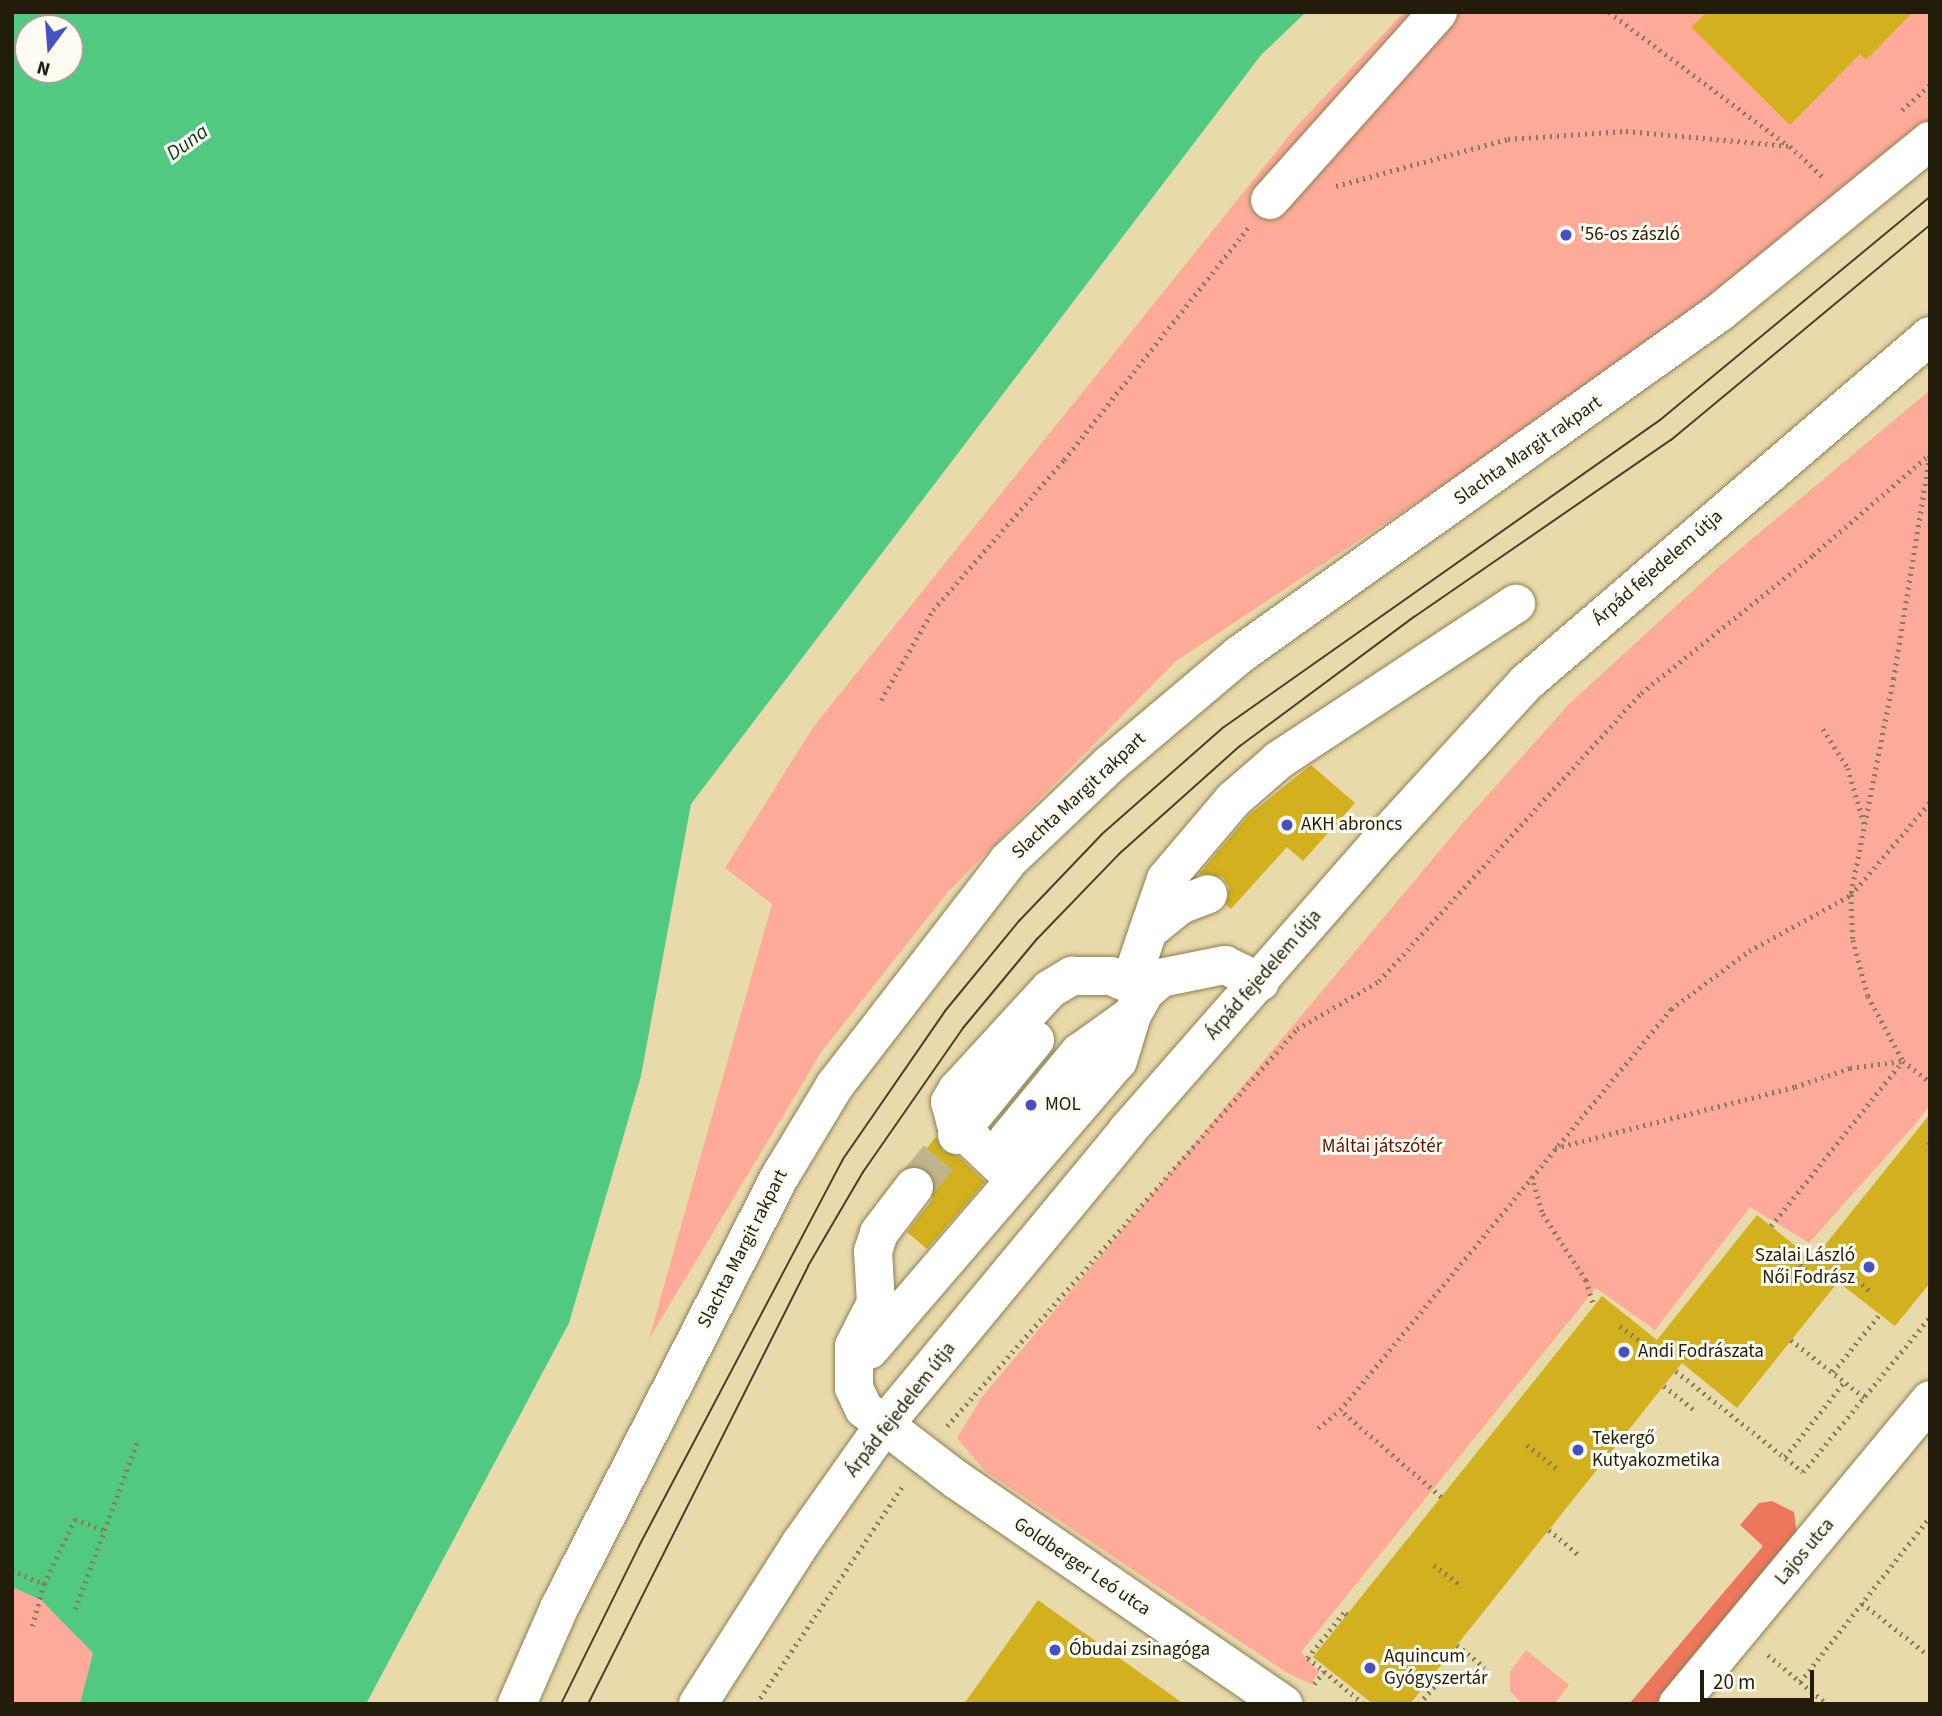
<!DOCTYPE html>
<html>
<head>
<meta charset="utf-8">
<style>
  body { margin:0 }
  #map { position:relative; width:1942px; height:1716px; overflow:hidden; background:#e8daab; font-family:"Source Sans 3",sans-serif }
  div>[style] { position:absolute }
  .green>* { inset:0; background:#fdab98 }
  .forest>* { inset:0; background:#ed775d }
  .water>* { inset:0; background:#51c980 }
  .building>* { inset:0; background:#d3b01d }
  .minor-tunnel>* { height:38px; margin-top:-19px; transform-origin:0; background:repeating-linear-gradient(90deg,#c0b48b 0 38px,transparent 0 57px) }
  .path>* { height:4.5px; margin-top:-2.25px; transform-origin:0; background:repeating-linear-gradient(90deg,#867c5b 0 2px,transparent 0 7px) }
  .roads { filter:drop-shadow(0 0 2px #8c7f52) drop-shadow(0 0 2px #8c7f52) }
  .minor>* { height:38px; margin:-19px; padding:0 19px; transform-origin:19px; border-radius:19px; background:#fff }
  .major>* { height:38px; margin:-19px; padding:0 19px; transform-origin:19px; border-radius:19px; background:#fff }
  .tram>* { height:2px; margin:-1px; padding:0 1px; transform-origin:1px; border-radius:1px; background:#474129 }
  .dots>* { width:19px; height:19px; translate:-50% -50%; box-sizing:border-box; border:4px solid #fefbf2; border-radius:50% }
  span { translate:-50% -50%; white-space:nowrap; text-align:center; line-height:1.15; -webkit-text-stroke:6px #fefbf2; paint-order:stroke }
  .poi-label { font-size:19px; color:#221d0b }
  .left { translate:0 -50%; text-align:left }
  .right { translate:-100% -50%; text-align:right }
  .street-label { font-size:19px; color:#221d0b }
  .park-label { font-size:19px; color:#601606 }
  .water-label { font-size:21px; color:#073a1e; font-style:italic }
  .frame { position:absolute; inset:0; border:14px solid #221d0b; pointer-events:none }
  .north { position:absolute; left:14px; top:14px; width:70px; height:70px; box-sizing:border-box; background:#fefbf2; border:2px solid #a6a296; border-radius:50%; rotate:196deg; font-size:19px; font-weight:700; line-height:28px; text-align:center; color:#221d0b }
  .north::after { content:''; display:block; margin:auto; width:24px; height:32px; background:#4550c4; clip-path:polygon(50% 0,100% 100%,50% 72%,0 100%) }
  .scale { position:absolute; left:1700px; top:1670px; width:114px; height:32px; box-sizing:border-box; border:4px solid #221d0b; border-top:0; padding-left:9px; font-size:21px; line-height:24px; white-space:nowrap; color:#221d0b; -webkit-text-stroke:5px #fefbf2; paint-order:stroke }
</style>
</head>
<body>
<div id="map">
  <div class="green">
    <div style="clip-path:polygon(1404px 12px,1930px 12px,1930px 121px,1768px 271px,1176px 661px,948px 892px,822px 1051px,649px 1339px,772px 904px,725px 868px,814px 726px,1296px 127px)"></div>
    <div style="clip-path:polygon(1930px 390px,1930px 1105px,1916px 1123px,1809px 1243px,1750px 1207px,1655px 1330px,1596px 1288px,1301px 1652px,1319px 1672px,1311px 1684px,1289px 1674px,985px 1471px,957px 1438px,982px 1397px,1461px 825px,1569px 704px,1721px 565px)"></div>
    <div style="clip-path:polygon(12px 1587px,41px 1600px,93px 1653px,80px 1704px,12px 1704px)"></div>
    <div style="clip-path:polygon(1526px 1650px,1569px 1685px,1554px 1704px,1522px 1704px,1510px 1691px,1510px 1672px)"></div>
  </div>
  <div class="forest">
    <div style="clip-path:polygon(1772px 1501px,1794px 1512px,1797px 1535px,1655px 1704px,1629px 1704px,1763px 1546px,1740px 1525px,1759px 1503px)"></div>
  </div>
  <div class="water">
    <div style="clip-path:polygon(evenodd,12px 12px,1306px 12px,1261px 55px,691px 804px,641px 1076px,569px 1323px,366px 1704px,80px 1704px,93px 1653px,41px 1600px,12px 1587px,12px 12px,28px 28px,70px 28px,70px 70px,28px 70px,28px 28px)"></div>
  </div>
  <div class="building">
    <div style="clip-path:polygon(1707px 12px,1913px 12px,1866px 60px,1860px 54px,1790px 125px,1691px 27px)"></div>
    <div style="clip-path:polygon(1311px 765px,1355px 803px,1303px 861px,1287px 847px,1231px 909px,1226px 905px,1229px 887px,1222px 877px,1199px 874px,1249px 815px)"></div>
    <div style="clip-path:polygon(1930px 1114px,1930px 1283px,1895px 1326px,1838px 1282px,1737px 1408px,1682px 1363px,1410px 1704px,1373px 1704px,1313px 1657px,1602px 1296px,1657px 1340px,1757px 1215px,1813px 1260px)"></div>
    <div style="clip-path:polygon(936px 1137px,943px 1151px,958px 1156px,985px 1182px,927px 1249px,907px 1232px,932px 1200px,934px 1179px,927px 1169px,912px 1166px)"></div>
    <div style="clip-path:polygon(1038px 1600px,1184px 1704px,964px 1704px)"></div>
  </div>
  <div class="minor-tunnel">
    <div style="left:914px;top:1187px;width:67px;rotate:-50.4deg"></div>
  </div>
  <div class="path">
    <div style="left:1609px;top:12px;width:224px;rotate:36.7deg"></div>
    <div style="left:1902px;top:110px;width:38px;rotate:-42deg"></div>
    <div style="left:1336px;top:186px;width:178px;rotate:-15.3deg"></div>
    <div style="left:1508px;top:139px;width:118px;rotate:-3.9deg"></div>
    <div style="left:1626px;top:131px;width:165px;rotate:5.2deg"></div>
    <div style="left:1790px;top:146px;width:48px;rotate:43.3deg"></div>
    <div style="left:1930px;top:456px;width:225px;rotate:99.2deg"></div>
    <div style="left:1894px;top:678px;width:221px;rotate:101.2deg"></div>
    <div style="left:1851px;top:895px;width:45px;rotate:87.5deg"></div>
    <div style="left:1853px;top:940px;width:58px;rotate:75deg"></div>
    <div style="left:1868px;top:996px;width:74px;rotate:61.7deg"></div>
    <div style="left:1903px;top:1061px;width:34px;rotate:38deg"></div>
    <div style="left:881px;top:700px;width:104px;rotate:-60deg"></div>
    <div style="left:933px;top:610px;width:199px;rotate:-48.9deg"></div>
    <div style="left:1064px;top:460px;width:296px;rotate:-51.6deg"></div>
    <div style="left:1823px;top:729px;width:46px;rotate:57.3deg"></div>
    <div style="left:1848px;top:768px;width:61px;rotate:73.9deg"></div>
    <div style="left:1928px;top:1145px;width:3px;rotate:-45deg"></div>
    <div style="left:1555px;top:1148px;width:248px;rotate:-14.3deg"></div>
    <div style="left:1795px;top:1087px;width:58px;rotate:-19.1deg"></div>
    <div style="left:1850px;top:1068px;width:53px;rotate:-7.5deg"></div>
    <div style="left:1532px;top:1176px;width:40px;rotate:74deg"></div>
    <div style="left:1543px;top:1214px;width:79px;rotate:56.9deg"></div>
    <div style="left:1586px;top:1280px;width:27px;rotate:73deg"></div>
    <div style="left:1771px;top:1226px;width:210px;rotate:-51.4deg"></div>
    <div style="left:1778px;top:1247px;width:36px;rotate:38deg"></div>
    <div style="left:1846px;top:1271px;width:34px;rotate:40deg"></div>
    <div style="left:1620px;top:1326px;width:38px;rotate:37deg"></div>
    <div style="left:1791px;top:1340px;width:93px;rotate:38deg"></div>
    <div style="left:1676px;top:1371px;width:162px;rotate:38.5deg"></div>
    <div style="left:1803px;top:1472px;width:200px;rotate:-50.7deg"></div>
    <div style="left:1833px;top:1372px;width:75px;rotate:-51deg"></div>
    <div style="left:1664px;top:1386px;width:41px;rotate:38deg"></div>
    <div style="left:947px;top:1426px;width:529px;rotate:-48.6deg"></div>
    <div style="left:1297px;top:1029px;width:95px;rotate:-30.3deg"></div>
    <div style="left:1379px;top:981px;width:389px;rotate:-47.7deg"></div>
    <div style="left:1641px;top:693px;width:221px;rotate:-38.7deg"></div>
    <div style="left:1813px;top:555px;width:155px;rotate:-40.8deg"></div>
    <div style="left:1318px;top:1428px;width:28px;rotate:-39deg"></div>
    <div style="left:1527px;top:1445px;width:37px;rotate:38deg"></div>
    <div style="left:1785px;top:1457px;width:97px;rotate:-51.7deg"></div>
    <div style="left:1441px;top:1497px;width:133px;rotate:-139.3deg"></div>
    <div style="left:1340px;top:1410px;width:520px;rotate:-50.46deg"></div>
    <div style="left:1671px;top:1009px;width:97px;rotate:-36.6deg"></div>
    <div style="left:1749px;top:951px;width:116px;rotate:-28.8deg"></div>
    <div style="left:1851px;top:895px;width:122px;rotate:-49.7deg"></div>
    <div style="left:1549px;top:1530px;width:38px;rotate:40deg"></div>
    <div style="left:1434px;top:1565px;width:35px;rotate:37deg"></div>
    <div style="left:12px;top:1570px;width:35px;rotate:24deg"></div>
    <div style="left:1862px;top:1603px;width:83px;rotate:38.1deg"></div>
    <div style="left:75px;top:1609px;width:180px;rotate:-69.6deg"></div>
    <div style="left:1347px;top:1615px;width:4px;rotate:-146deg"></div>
    <div style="left:1344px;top:1613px;width:58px;rotate:128.7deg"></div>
    <div style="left:1308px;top:1658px;width:72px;rotate:39.4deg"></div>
    <div style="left:32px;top:1626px;width:44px;rotate:-74.1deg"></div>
    <div style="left:44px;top:1584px;width:72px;rotate:-64.5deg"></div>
    <div style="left:75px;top:1519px;width:30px;rotate:21deg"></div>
    <div style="left:1457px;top:1645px;width:36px;rotate:39deg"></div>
    <div style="left:1768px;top:1655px;width:77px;rotate:39.7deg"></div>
    <div style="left:1800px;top:1682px;width:210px;rotate:-51.8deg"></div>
    <div style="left:1314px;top:1684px;width:16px;rotate:-52deg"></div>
    <div style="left:756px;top:1704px;width:262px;rotate:-56.1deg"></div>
    <div style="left:1419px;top:1704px;width:29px;rotate:-49deg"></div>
    <div style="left:1438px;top:1682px;width:9px;rotate:-144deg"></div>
  </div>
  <div class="roads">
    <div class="minor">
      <div style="left:1270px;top:200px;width:252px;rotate:-48.2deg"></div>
      <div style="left:1148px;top:931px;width:55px;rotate:-70.9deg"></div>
      <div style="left:1166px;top:879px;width:104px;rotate:-49.7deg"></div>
      <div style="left:1233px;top:800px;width:61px;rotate:-41deg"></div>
      <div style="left:1279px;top:760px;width:284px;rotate:-33.4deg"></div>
      <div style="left:1135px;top:983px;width:92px;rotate:-11.3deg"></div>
      <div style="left:1225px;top:965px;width:39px;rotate:26deg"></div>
      <div style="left:957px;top:1135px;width:123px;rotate:-50.6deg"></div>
      <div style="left:1014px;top:1179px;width:80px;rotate:-136.5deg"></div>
      <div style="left:956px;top:1124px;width:23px;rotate:-105deg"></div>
      <div style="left:950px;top:1102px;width:14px;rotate:-60deg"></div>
      <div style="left:957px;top:1090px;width:137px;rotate:-47.4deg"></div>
      <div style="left:1050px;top:989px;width:26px;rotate:-31deg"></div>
      <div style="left:1072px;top:976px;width:39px"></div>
      <div style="left:1111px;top:976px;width:21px;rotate:23deg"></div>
      <div style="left:1130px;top:984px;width:56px;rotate:-71.2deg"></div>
      <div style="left:1148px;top:931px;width:41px;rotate:-39.1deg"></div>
      <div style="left:1180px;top:905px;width:30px;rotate:-21deg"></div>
      <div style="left:1014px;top:1179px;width:40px;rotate:-98.5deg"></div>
      <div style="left:1008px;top:1139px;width:112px;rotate:-50.5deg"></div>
      <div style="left:1079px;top:1053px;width:65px;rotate:-35.6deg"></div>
      <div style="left:914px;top:1187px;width:58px;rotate:127.3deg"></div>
      <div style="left:879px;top:1233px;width:19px;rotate:108deg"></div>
      <div style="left:873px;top:1251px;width:52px;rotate:86.7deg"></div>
      <div style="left:876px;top:1303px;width:48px;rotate:117.1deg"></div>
      <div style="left:854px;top:1346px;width:42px;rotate:90deg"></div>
      <div style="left:854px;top:1388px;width:23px;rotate:65deg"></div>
      <div style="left:864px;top:1409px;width:117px;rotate:37.4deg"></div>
      <div style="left:957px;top:1480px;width:396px;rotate:34.5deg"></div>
      <div style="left:869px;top:1350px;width:381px;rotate:-49.3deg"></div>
      <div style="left:1118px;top:1061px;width:48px;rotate:-73.1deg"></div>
      <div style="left:1132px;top:1015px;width:26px;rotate:-61deg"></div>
      <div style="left:1145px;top:992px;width:18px;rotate:-41deg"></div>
      <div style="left:698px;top:1704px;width:191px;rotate:-57.4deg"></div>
      <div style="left:801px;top:1543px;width:146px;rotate:-54.8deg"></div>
      <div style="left:885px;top:1424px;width:380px;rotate:-50.4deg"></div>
      <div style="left:1127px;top:1131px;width:387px;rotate:-48.8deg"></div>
      <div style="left:1382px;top:840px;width:214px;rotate:-47.5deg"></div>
      <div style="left:1527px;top:682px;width:531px;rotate:-40.65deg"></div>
      <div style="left:1678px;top:1704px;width:395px;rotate:-50.3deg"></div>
    </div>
    <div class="major">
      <div style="left:517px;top:1704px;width:107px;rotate:-66.3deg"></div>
      <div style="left:560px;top:1606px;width:487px;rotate:-62.9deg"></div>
      <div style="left:782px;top:1173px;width:103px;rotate:-58.9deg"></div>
      <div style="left:835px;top:1085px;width:283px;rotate:-52.3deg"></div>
      <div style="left:1008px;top:861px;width:141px;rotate:-43.6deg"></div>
      <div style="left:1110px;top:764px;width:169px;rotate:-40.2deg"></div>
      <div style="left:1239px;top:655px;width:591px;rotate:-35.49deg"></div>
      <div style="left:1720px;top:312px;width:271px;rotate:-39.2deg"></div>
    </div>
  </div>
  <div class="tram">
    <div style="left:561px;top:1704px;width:176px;rotate:-63.7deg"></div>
    <div style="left:639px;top:1546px;width:437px;rotate:-62.2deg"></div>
    <div style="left:843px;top:1159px;width:180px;rotate:-55.4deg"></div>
    <div style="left:945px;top:1011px;width:117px;rotate:-50.6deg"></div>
    <div style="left:1019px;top:921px;width:120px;rotate:-46.3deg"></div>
    <div style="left:1102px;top:834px;width:162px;rotate:-41.3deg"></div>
    <div style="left:1224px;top:727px;width:533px;rotate:-35.15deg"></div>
    <div style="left:1660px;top:420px;width:350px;rotate:-39.6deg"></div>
    <div style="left:588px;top:1704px;width:490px;rotate:-63.3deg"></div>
    <div style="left:808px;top:1266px;width:109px;rotate:-59.7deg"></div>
    <div style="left:863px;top:1172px;width:175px;rotate:-55.2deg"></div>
    <div style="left:963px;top:1028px;width:116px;rotate:-50.3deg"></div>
    <div style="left:1037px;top:939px;width:118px;rotate:-46deg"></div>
    <div style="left:1119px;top:854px;width:162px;rotate:-41.8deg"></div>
    <div style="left:1240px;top:746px;width:217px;rotate:-36.6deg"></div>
    <div style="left:1414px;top:617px;width:312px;rotate:-34.6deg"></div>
    <div style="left:1671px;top:440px;width:337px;rotate:-39.7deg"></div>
  </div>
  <div class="dots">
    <div style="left:1566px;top:235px;background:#4550c4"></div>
    <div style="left:1287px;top:825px;background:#4550c4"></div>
    <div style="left:1031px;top:1105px;background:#4550c4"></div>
    <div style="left:1869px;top:1267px;background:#4550c4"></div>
    <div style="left:1624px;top:1352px;background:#4550c4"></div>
    <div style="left:1578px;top:1450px;background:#4550c4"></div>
    <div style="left:1055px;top:1650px;background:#4550c4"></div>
    <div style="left:1370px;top:1668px;background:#4550c4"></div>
  </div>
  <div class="poi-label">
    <span class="left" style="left:1580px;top:235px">'56-os zászló</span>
    <span class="left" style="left:1301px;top:825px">AKH abroncs</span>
    <span class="left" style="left:1045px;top:1105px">MOL</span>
    <span class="right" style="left:1855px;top:1267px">Szalai László<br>Női Fodrász</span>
    <span class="left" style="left:1638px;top:1352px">Andi Fodrászata</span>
    <span class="left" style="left:1592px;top:1450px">Tekergő<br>Kutyakozmetika</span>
    <span class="left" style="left:1069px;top:1650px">Óbudai zsinagóga</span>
    <span class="left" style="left:1384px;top:1668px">Aquincum<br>Gyógyszertár</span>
  </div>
  <div class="street-label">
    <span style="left:1528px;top:451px;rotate:-35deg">Slachta Margit rakpart</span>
    <span style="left:1658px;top:568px;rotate:-41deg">Árpád fejedelem útja</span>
    <span style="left:1079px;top:796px;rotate:-43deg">Slachta Margit rakpart</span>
    <span style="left:1264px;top:975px;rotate:-49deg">Árpád fejedelem útja</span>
    <span style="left:743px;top:1249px;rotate:-63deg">Slachta Margit rakpart</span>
    <span style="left:901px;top:1410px;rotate:-52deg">Árpád fejedelem útja</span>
    <span style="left:1805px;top:1552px;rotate:-50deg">Lajos utca</span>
    <span style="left:1082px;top:1567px;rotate:34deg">Goldberger Leó utca</span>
  </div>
  <div class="park-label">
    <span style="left:1382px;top:1147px">Máltai játszótér</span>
  </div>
  <div class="water-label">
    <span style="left:187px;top:142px;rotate:-36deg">Duna</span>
  </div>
  <div class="frame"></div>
  <div class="north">N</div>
  <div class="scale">20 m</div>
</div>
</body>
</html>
